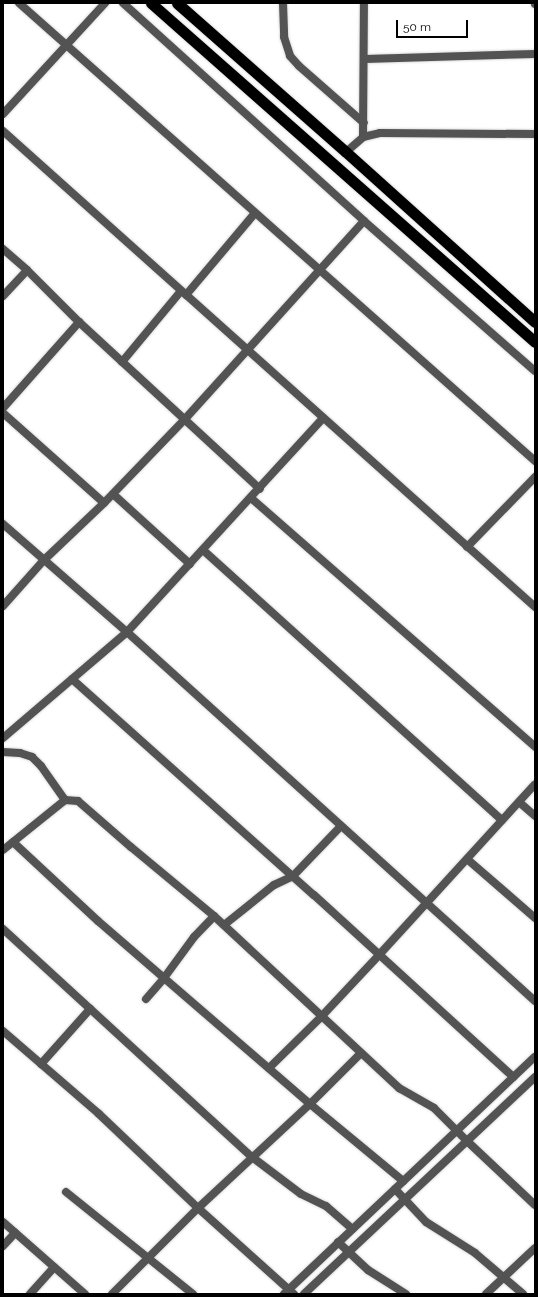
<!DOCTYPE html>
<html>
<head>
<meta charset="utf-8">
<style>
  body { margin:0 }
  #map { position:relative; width:538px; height:1297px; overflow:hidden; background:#fff; font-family:Raleway,sans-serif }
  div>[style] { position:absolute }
  .roads { filter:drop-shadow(0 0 1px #dbdbdb) drop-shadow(0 0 1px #dbdbdb) }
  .minor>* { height:8px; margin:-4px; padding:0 4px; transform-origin:4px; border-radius:4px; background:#535353 }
  .tertiary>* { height:8px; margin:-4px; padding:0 4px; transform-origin:4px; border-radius:4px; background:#535353 }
  .trunk>* { height:11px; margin:-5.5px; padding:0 5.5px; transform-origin:5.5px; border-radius:5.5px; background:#000 }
  span { translate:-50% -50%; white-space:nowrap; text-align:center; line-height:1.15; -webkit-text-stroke:3.5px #fff; paint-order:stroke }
  .frame { position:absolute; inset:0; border:4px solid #000; pointer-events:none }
  .scale { position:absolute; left:396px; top:20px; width:72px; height:18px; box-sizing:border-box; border:2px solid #000; border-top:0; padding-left:5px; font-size:12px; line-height:14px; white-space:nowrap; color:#000; -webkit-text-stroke:3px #fff; paint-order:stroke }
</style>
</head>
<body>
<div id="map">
  <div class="roads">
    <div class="minor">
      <div style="left:19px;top:3px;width:690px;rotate:41.59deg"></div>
      <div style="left:123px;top:3px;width:325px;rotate:42.1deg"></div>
      <div style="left:364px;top:221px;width:227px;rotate:41.3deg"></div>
      <div style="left:283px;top:3px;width:34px;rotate:88deg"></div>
      <div style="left:284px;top:37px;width:20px;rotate:72deg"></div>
      <div style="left:290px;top:56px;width:13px;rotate:48deg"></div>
      <div style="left:299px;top:66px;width:86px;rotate:41.2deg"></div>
      <div style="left:535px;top:3px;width:1px;rotate:90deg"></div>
      <div style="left:365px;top:59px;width:170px;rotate:-1.7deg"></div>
      <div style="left:3px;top:114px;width:151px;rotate:-47.4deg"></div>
      <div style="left:3px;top:131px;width:714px;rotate:41.82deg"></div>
      <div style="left:363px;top:137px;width:134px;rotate:-89.6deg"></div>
      <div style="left:346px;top:152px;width:23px;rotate:-41deg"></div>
      <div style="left:363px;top:137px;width:17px;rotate:-13deg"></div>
      <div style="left:380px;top:133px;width:155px;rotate:0.4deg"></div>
      <div style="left:3px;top:249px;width:32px;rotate:41deg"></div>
      <div style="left:27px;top:270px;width:74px;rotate:45deg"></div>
      <div style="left:79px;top:322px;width:246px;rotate:42.7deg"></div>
      <div style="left:186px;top:295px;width:107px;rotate:-49.9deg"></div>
      <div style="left:3px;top:296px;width:35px;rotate:-47deg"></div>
      <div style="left:122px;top:362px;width:92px;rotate:-50.3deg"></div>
      <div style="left:3px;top:408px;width:115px;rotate:-48.5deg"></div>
      <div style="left:3px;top:413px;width:135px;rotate:41.7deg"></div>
      <div style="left:113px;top:494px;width:104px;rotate:42.3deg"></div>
      <div style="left:251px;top:498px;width:378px;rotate:41.2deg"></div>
      <div style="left:3px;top:524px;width:164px;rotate:41.1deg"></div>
      <div style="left:127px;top:632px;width:550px;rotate:42.13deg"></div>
      <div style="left:467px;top:547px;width:98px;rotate:-45.8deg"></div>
      <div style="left:203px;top:550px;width:403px;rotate:42.1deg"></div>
      <div style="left:3px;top:606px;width:62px;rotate:-48.3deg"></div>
      <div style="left:44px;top:560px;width:83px;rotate:-43.5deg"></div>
      <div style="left:104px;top:503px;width:117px;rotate:-46deg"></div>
      <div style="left:185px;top:419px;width:267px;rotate:-47.9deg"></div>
      <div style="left:72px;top:679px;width:324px;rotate:41.8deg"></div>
      <div style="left:314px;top:895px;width:270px;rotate:42.4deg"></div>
      <div style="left:3px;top:738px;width:163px;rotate:-40.5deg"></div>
      <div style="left:127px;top:632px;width:290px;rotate:-47.5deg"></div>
      <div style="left:3px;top:752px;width:17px;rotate:3deg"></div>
      <div style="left:20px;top:753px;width:13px;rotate:18deg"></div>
      <div style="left:32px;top:757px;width:13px;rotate:45deg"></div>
      <div style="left:41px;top:766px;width:42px;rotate:54.8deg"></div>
      <div style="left:519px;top:802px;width:21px;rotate:41deg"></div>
      <div style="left:13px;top:842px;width:116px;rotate:42.9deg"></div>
      <div style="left:98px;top:921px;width:280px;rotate:40.8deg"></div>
      <div style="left:310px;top:1104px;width:121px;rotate:39.6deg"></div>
      <div style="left:3px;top:850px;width:80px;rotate:-38.9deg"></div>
      <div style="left:65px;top:800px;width:13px;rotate:4deg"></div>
      <div style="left:78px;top:801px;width:70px;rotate:41deg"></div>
      <div style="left:131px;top:847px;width:108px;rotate:39.7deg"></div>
      <div style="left:214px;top:916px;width:253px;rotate:42.9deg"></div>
      <div style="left:399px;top:1088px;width:40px;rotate:29.7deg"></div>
      <div style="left:434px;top:1108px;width:47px;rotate:45deg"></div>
      <div style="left:467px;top:1141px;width:93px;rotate:43.3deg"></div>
      <div style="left:467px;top:859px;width:90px;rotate:40.9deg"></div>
      <div style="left:224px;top:925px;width:64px;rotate:-38.7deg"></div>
      <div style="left:274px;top:885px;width:21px;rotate:-25deg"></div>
      <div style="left:293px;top:876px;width:69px;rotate:-46.2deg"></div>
      <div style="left:3px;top:929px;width:338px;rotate:42.5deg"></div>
      <div style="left:252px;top:1157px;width:61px;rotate:37.1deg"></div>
      <div style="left:301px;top:1194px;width:28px;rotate:26deg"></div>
      <div style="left:326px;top:1206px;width:35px;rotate:41deg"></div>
      <div style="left:146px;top:999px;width:28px;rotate:-49deg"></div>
      <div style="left:164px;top:978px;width:51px;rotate:-53.8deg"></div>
      <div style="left:194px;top:937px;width:29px;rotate:-46deg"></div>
      <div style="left:3px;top:1031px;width:127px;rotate:40.8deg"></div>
      <div style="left:99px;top:1114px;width:137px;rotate:43.5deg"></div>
      <div style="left:198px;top:1208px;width:129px;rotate:41.9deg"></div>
      <div style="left:41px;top:1064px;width:74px;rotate:-48.3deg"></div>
      <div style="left:269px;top:1068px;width:73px;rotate:-44.4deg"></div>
      <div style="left:321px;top:1017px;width:85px;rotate:-46.9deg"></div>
      <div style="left:379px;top:955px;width:231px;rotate:-47.6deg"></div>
      <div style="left:395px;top:1189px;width:45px;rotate:46.8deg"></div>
      <div style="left:426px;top:1222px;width:58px;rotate:32.3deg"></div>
      <div style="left:475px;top:1253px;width:63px;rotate:40.5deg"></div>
      <div style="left:66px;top:1192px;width:163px;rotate:38.8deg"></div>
      <div style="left:3px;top:1222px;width:109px;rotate:41.3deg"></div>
      <div style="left:338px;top:1242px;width:41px;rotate:43deg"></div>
      <div style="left:368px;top:1270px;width:45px;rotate:32.3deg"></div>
      <div style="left:3px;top:1246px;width:18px;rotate:-47deg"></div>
      <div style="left:30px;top:1294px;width:36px;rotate:-48deg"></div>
      <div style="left:112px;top:1294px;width:122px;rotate:-45deg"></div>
      <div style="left:198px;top:1208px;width:153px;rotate:-42.9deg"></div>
      <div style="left:310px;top:1104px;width:72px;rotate:-45deg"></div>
      <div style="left:486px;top:1294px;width:67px;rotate:-43.2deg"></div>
    </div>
    <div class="tertiary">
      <div style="left:284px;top:1294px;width:345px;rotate:-43.4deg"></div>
      <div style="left:304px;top:1294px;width:317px;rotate:-43.2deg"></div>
    </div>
    <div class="trunk">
      <div style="left:151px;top:3px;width:512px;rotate:41.44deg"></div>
      <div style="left:177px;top:3px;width:225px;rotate:41.4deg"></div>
      <div style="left:346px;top:152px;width:254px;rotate:42deg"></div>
    </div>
  </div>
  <div class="frame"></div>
  <div class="scale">50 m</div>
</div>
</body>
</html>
